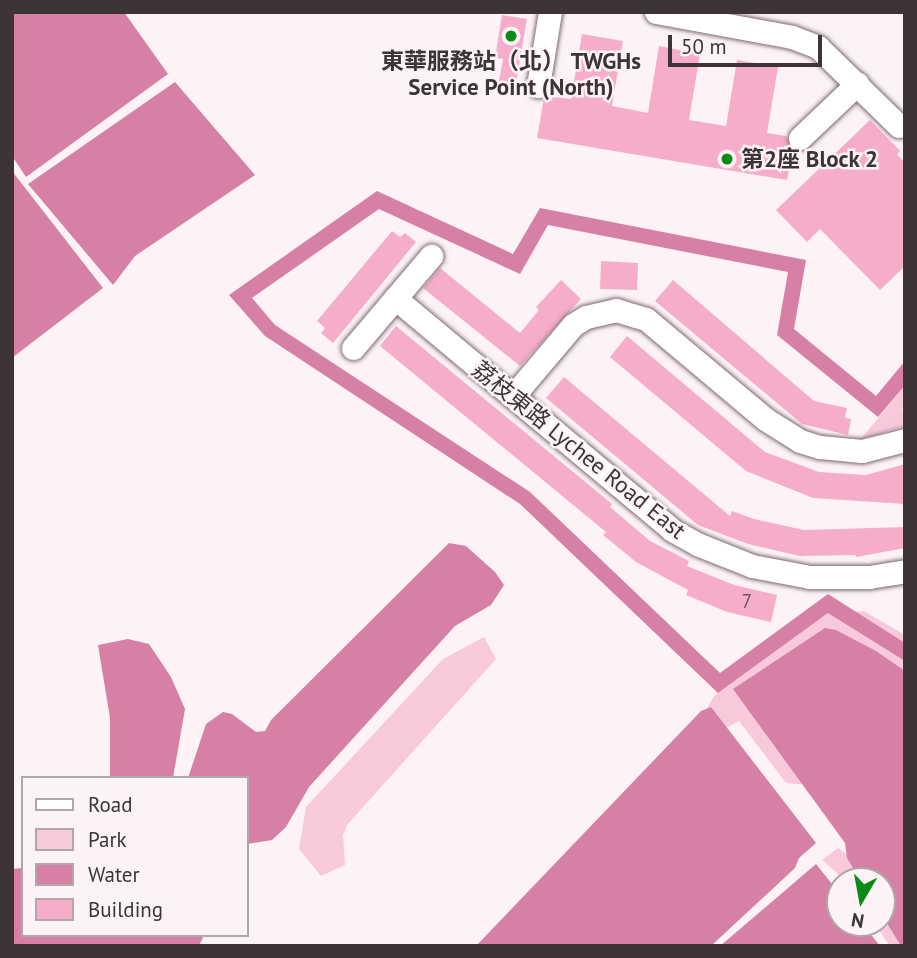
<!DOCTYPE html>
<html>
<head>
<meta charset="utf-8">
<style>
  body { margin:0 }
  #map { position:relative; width:917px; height:958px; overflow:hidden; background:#fdf3f7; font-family:"PT Sans","Noto Sans TC",sans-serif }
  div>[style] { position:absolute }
  .green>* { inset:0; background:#f8c8db }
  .water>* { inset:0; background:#d780a5 }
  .building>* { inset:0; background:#f6adca }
  .roads { filter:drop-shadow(0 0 2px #7f6972) drop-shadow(0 0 2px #7f6972) }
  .minor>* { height:23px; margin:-11.5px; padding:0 11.5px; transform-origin:11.5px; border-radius:11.5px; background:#fff }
  .dots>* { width:19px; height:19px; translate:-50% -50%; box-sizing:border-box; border:4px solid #fdf3f7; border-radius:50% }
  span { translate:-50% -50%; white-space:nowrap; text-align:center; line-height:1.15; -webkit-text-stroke:5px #fdf3f7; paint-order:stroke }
  .number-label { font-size:19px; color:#6c525c }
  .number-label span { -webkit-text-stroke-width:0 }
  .poi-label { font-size:23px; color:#3e3438; font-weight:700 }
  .left { translate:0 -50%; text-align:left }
  .street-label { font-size:23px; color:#3e3438 }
  .frame { position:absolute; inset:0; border:14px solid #3e3438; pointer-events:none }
  .legend { position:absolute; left:21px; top:776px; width:228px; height:161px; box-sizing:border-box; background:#fdf3f7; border:2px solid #b1a7ab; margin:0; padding:9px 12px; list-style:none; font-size:21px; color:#3e3438 }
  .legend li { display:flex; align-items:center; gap:14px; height:35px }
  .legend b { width:35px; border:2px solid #b1a7ab }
  .north { position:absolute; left:826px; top:867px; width:70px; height:70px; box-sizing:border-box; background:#fdf3f7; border:2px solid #b1a7ab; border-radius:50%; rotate:190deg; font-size:19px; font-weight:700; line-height:28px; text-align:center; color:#3e3438 }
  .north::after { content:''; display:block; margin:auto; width:24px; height:32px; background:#088b17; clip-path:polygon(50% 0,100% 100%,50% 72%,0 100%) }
  .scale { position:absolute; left:668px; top:35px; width:154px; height:32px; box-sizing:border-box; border:4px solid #3e3438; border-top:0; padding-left:9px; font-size:21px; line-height:24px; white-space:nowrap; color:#3e3438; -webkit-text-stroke:5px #fdf3f7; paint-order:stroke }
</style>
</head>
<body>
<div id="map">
  <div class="green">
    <div style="clip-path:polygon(905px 385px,905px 408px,902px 409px,905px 426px,861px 439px)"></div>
    <div style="clip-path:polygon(864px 611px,905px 635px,905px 674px,822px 786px,786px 783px,739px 721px,709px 737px,694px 731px,714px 696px,828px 613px)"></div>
    <div style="clip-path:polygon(484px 637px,496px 659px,347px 825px,343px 835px,345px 865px,321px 876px,299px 849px,306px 807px,443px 659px)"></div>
    <div style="clip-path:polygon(838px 848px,865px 867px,872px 881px,846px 881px,822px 860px)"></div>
    <div style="clip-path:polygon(882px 897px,905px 946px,890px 946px,874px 923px,882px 923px)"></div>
  </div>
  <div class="water">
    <div style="clip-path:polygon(12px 12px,124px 12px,168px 74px,26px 177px,12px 156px)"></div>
    <div style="clip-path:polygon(175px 82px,255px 175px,135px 256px,113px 285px,28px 184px)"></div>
    <div style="clip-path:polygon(12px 171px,103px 288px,12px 358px)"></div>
    <div style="clip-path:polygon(377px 191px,513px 254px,540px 208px,806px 260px,794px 329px,876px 396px,905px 361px,905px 385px,878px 417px,777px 335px,788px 272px,548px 225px,520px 274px,379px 209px,252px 298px,275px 325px,530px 492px,720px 673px,828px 594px,905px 643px,905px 661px,828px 613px,718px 693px,520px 504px,265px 336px,229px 295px)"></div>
    <div style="clip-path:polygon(449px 543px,466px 546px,495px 572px,504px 585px,491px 605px,455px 626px,309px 787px,286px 827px,272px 840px,247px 844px,247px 778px,188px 778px,206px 724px,223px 712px,232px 714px,256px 732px,265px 731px,271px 720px)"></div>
    <div style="clip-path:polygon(825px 628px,836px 630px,876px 651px,905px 671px,905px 946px,901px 946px,882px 915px,882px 881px,861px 881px,847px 858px,845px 843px,733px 689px)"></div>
    <div style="clip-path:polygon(128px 639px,149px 644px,171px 677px,185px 709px,173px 778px,110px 778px,110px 718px,98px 645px)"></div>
    <div style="clip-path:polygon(711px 707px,816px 843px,799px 858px,795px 868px,711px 946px,476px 946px,701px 711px)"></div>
    <div style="clip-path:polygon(816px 864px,840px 894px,840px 923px,862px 923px,880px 946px,720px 946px)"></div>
    <div style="clip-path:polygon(23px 868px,23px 935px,204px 935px,199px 946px,12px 946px,12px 869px)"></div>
  </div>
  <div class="building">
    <div style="clip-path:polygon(502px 15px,527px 19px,515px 89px,498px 86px,503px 59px,495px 58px)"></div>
    <div style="clip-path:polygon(582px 34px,623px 41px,612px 106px,648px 113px,659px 46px,700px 54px,689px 120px,726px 126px,737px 60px,778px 67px,767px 133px,786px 136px,793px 149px,787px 180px,537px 138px,544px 98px,548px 96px,571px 99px)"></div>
    <div style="clip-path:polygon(870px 120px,900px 151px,897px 155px,905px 162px,905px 266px,880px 290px,820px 229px,807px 242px,776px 210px)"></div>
    <div style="clip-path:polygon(392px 231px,400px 237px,405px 233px,416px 242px,333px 343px,321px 333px,325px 328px,317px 321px)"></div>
    <div style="clip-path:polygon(601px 261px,638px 263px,637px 290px,600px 289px)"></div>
    <div style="clip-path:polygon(440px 268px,520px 333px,539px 310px,536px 307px,561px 280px,581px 299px,520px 366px,423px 288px)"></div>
    <div style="clip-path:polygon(673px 280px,814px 401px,847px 408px,845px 418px,851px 419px,848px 435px,802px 424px,655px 301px)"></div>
    <div style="clip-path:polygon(396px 326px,612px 504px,610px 507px,650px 541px,689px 561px,687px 566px,734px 585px,777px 595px,771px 622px,727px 612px,686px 595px,688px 590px,636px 562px,603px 535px,606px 532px,380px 346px)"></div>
    <div style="clip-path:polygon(627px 336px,765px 452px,819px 472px,866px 475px,905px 464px,905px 504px,813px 498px,746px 471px,610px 357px)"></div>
    <div style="clip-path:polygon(564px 377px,730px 516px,732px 511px,754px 519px,804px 530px,905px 527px,905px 548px,856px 557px,856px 555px,800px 556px,748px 544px,698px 525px,546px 398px)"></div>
  </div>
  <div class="roads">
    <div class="minor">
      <div style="left:656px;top:12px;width:138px;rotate:10.4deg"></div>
      <div style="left:792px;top:37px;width:28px;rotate:21deg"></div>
      <div style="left:818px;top:47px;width:113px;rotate:44.3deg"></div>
      <div style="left:538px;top:86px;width:75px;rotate:-80.8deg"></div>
      <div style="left:800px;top:138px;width:79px;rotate:-43.5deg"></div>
      <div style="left:395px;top:298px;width:361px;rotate:39.9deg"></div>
      <div style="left:672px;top:530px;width:29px;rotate:29deg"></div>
      <div style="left:697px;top:544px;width:59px;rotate:21.8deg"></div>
      <div style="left:752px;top:566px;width:59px;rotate:10.7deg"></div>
      <div style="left:810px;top:577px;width:59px"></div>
      <div style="left:869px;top:577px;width:36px;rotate:-9deg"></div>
      <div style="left:353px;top:348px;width:121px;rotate:-49.7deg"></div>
      <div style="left:513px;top:396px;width:93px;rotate:-49.8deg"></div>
      <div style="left:573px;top:325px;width:15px;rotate:-32deg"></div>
      <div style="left:586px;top:317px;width:31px;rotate:-13deg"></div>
      <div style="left:616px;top:310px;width:31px;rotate:17deg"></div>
      <div style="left:646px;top:319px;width:155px;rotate:40deg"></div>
      <div style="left:765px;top:419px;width:41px;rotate:32.2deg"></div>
      <div style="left:800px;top:441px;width:21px;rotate:17deg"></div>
      <div style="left:820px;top:447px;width:42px;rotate:5.4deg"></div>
      <div style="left:862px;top:451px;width:44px;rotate:-14.3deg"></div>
    </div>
  </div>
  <div class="dots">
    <div style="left:511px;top:36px;background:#088b17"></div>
    <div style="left:727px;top:159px;background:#088b17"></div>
  </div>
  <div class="number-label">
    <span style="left:747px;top:602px">7</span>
  </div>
  <div class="poi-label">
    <span style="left:511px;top:74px">東華服務站（北） TWGHs<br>Service Point (North)</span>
    <span class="left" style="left:741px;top:159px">第2座 Block 2</span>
  </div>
  <div class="street-label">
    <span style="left:579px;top:450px;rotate:39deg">荔枝東路 Lychee Road East</span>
  </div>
  <div class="frame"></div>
  <ul class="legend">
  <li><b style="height:9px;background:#fff"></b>Road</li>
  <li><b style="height:19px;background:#f8c8db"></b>Park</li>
  <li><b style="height:19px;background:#d780a5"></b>Water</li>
  <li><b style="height:19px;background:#f6adca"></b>Building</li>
  </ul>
  <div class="north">N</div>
  <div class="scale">50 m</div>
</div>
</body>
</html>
